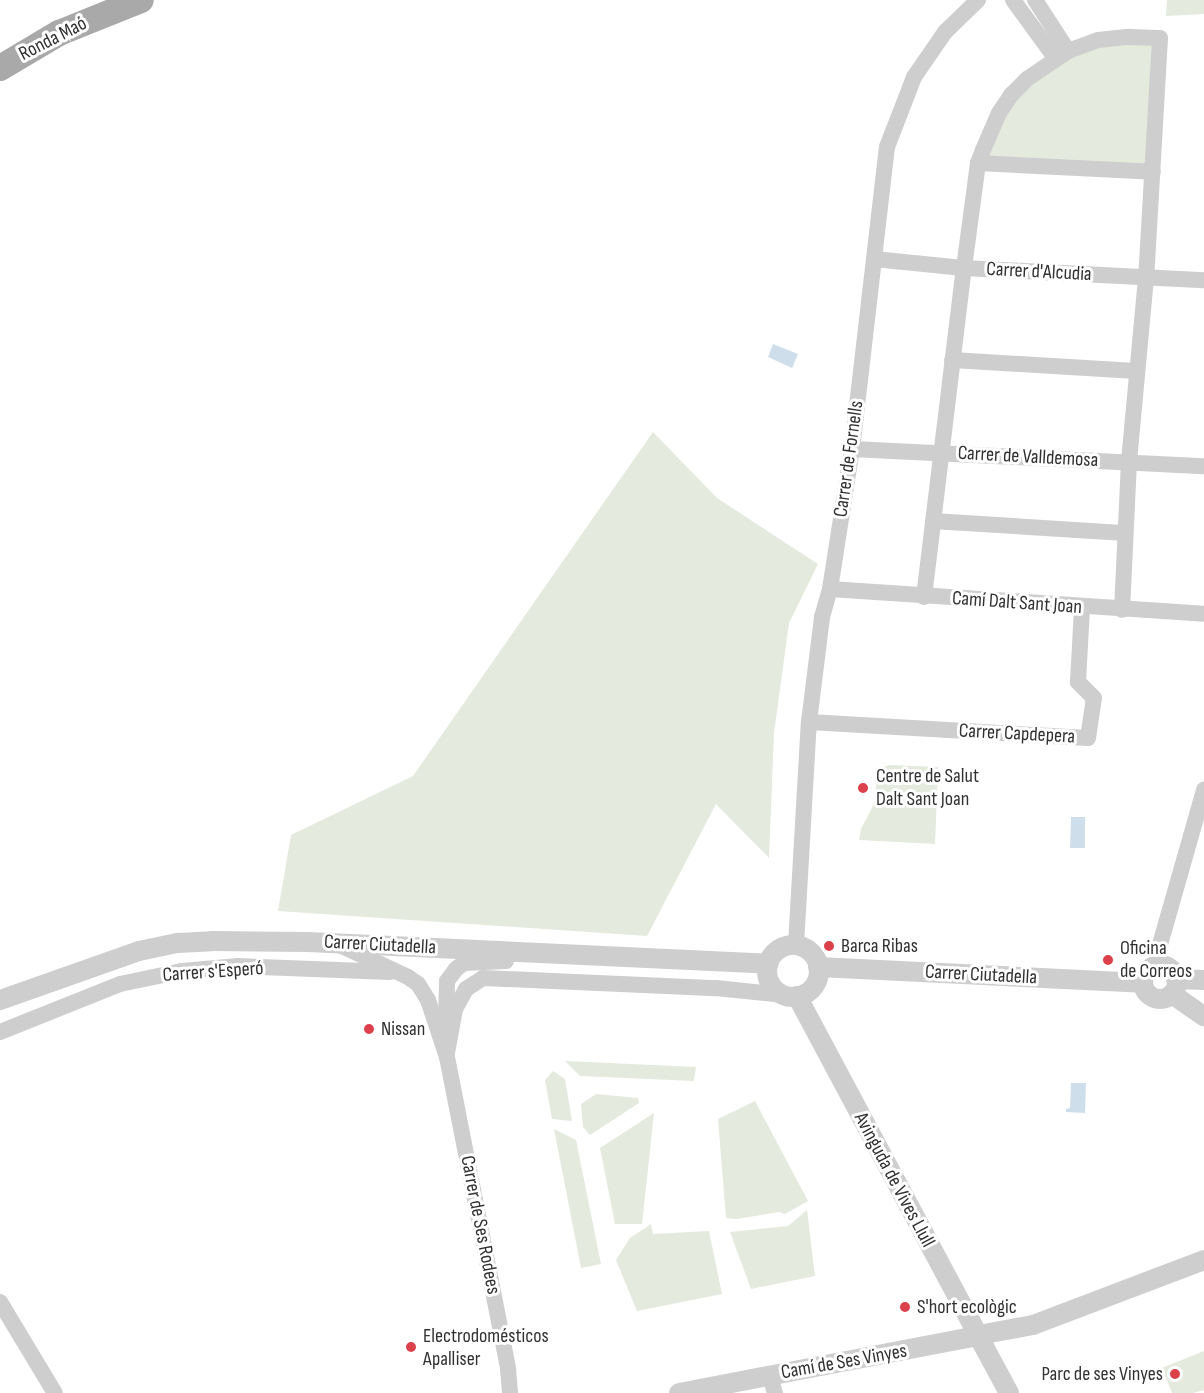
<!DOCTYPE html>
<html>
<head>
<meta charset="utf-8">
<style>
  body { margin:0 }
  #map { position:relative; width:1204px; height:1393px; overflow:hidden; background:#fff; font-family:"Sofia Sans Condensed",sans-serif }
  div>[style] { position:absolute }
  .green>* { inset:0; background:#e4eadd }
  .water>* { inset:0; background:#cedfeb }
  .minor>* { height:16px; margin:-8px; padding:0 8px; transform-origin:8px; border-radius:8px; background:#cecece }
  .tertiary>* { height:20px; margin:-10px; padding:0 10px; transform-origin:10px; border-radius:10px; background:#cecece }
  .tertiary>.ring { margin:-10px; padding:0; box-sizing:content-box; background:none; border:20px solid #cecece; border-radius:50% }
  .primary>* { height:26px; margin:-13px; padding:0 13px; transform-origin:13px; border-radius:13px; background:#a9a9a9 }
  .dots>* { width:16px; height:16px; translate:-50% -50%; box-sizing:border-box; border:3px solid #fff; border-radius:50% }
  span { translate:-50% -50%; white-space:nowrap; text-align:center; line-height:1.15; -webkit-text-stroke:6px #fff; paint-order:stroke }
  .street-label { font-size:20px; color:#313131 }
  .poi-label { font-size:20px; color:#313131 }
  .left { translate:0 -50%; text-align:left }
  .right { translate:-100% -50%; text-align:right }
</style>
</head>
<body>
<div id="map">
  <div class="green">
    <div style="clip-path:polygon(1167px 0,1204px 0,1204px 14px,1166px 16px)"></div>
    <div style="clip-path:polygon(1152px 44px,1146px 166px,985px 158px,1012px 104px,1049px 70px,1095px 46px)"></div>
    <div style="clip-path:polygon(653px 432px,717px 498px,818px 564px,789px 623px,774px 733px,769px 858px,716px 804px,647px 936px,278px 911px,291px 835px,413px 776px)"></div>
    <div style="clip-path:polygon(889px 765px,938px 767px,935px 844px,859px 840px,861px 829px,874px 804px,878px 769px)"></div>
    <div style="clip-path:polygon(565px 1061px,696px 1067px,694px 1081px,580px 1076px)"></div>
    <div style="clip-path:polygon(553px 1071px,565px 1079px,572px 1121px,552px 1119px,545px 1080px)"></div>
    <div style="clip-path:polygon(596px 1094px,638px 1098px,639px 1103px,590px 1135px,583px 1127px,581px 1104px)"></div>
    <div style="clip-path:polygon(755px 1101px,808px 1201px,785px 1214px,779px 1212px,737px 1219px,726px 1218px,718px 1119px)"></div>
    <div style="clip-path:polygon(654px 1113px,642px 1224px,615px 1224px,600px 1148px)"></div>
    <div style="clip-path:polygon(554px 1129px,576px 1140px,601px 1264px,581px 1268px)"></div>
    <div style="clip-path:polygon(807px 1210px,815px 1276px,751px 1289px,730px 1232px,788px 1226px)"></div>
    <div style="clip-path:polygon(651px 1224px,653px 1234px,709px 1231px,722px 1294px,637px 1311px,616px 1260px,630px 1238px)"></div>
    <div style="clip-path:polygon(1204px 1351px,1204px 1390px,1193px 1393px,1172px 1393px,1162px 1368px)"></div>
  </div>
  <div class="water">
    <div style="clip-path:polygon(773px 344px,798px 354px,792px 368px,768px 357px)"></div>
    <div style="clip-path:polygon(1071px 817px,1085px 817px,1085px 848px,1070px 848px)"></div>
    <div style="clip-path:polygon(1071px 1083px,1086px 1083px,1085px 1113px,1066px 1112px,1066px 1109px,1070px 1108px)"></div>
  </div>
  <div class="minor">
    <div style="left:1013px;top:0;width:73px;rotate:53.9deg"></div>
    <div style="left:1035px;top:0;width:61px;rotate:57.1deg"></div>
    <div style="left:978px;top:163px;width:175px;rotate:2.9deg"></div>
    <div style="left:874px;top:259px;width:90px;rotate:5.7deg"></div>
    <div style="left:964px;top:268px;width:240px;rotate:2.9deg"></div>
    <div style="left:952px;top:360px;width:184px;rotate:3.4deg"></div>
    <div style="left:852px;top:449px;width:352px;rotate:2.8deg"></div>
    <div style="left:933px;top:521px;width:193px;rotate:3.6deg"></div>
    <div style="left:830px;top:589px;width:375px;rotate:3.8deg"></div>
    <div style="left:924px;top:597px;width:331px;rotate:-83.1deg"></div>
    <div style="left:964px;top:268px;width:106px;rotate:-82.4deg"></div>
    <div style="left:978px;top:163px;width:14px;rotate:-69deg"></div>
    <div style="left:983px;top:150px;width:40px;rotate:-66.6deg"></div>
    <div style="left:999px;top:113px;width:22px;rotate:-56deg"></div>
    <div style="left:1011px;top:95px;width:23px;rotate:-45deg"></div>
    <div style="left:1027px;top:79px;width:50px;rotate:-34.3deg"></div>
    <div style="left:1068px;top:51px;width:32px;rotate:-20deg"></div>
    <div style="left:1098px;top:40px;width:31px;rotate:-6deg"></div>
    <div style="left:1129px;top:37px;width:31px;rotate:2deg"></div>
    <div style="left:1160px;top:38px;width:240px;rotate:93.3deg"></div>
    <div style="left:1146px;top:278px;width:185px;rotate:95.3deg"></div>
    <div style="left:1129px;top:462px;width:148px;rotate:92.7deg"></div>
    <div style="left:809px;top:722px;width:279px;rotate:3.3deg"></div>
    <div style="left:1088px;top:738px;width:40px;rotate:-81.5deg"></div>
    <div style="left:1094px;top:698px;width:23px;rotate:-135deg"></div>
    <div style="left:1078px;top:682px;width:75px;rotate:-86.9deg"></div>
    <div style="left:796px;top:945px;width:223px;rotate:-86.7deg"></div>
    <div style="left:809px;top:722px;width:106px;rotate:-82.9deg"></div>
    <div style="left:822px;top:617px;width:29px;rotate:-74deg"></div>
    <div style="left:830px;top:589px;width:142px;rotate:-81.1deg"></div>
    <div style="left:852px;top:449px;width:304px;rotate:-83.4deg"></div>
    <div style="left:887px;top:147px;width:75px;rotate:-68.9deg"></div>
    <div style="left:914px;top:77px;width:55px;rotate:-55.4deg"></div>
    <div style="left:945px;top:32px;width:46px;rotate:-44.1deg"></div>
    <div style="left:342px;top:946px;width:73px;rotate:25.2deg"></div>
    <div style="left:408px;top:977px;width:12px;rotate:35deg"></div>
    <div style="left:418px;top:984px;width:19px;rotate:58deg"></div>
    <div style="left:428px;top:1000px;width:60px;rotate:71.6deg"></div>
    <div style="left:447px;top:1057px;width:318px;rotate:78.9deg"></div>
    <div style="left:508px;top:1369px;width:24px;rotate:85deg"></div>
    <div style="left:1158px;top:965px;width:10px;rotate:-96deg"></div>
    <div style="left:1157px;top:955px;width:172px;rotate:-74.1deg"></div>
    <div style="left:446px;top:1023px;width:42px;rotate:-88.6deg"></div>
    <div style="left:447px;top:981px;width:15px;rotate:-53deg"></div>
    <div style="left:456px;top:969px;width:10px;rotate:-37deg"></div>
    <div style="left:464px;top:963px;width:42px;rotate:-2.7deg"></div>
    <div style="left:0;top:1032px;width:129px;rotate:-21.8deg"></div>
    <div style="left:120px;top:984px;width:63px;rotate:-11.8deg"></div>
    <div style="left:182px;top:971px;width:56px;rotate:-5.1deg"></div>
    <div style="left:238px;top:966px;width:152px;rotate:2.3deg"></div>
    <div style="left:447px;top:1053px;width:45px;rotate:-79.7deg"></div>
    <div style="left:455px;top:1009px;width:23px;rotate:-61deg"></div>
    <div style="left:466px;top:989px;width:20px;rotate:-33deg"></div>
    <div style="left:483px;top:978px;width:233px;rotate:2.5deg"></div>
    <div style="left:716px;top:988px;width:68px;rotate:5.9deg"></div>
    <div style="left:0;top:1302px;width:106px;rotate:58.9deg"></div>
    <div style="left:770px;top:1376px;width:18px;rotate:74deg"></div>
  </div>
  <div class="tertiary">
    <div class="ring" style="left:767px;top:945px;width:32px;height:32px"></div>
    <div class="ring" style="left:1143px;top:965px;width:14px;height:14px"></div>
    <div style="left:818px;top:967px;width:325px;rotate:2.8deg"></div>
    <div style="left:1176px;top:979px;width:28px;rotate:2deg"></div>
    <div style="left:1172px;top:994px;width:39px;rotate:35deg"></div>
    <div style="left:797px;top:996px;width:378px;rotate:61.9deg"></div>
    <div style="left:0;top:1000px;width:147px;rotate:-19.4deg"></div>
    <div style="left:139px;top:951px;width:40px;rotate:-12deg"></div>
    <div style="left:178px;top:943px;width:34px;rotate:-3deg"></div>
    <div style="left:212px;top:941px;width:96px;rotate:0.6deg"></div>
    <div style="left:308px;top:942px;width:461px;rotate:2.7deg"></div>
    <div style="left:984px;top:1334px;width:50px;rotate:-10.4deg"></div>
    <div style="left:1033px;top:1325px;width:183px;rotate:-20.8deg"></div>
    <div style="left:981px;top:1341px;width:59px;rotate:61.7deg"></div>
    <div style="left:679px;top:1393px;width:298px;rotate:-10.8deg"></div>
  </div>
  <div class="primary">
    <div style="left:0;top:68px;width:69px;rotate:-30.7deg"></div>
    <div style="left:59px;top:33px;width:88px;rotate:-21.9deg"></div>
  </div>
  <div class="dots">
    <div style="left:863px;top:788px;background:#db404b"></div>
    <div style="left:829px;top:946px;background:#db404b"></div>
    <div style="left:1108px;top:960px;background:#db404b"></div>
    <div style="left:369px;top:1029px;background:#db404b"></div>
    <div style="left:905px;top:1307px;background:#db404b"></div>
    <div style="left:411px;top:1347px;background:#db404b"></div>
    <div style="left:1175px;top:1374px;background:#db404b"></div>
  </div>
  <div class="street-label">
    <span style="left:53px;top:39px;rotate:-27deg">Ronda Maó</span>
    <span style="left:1039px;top:272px;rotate:3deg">Carrer d'Alcudia</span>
    <span style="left:1028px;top:457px;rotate:3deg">Carrer de Valldemosa</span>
    <span style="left:849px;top:459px;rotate:-82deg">Carrer de Fornells</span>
    <span style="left:1017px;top:603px;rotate:4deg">Camí Dalt Sant Joan</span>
    <span style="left:1017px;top:734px;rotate:3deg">Carrer Capdepera</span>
    <span style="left:380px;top:945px;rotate:3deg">Carrer Ciutadella</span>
    <span style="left:213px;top:972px;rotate:-4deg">Carrer s'Esperó</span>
    <span style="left:981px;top:975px;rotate:3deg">Carrer Ciutadella</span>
    <span style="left:894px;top:1180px;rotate:62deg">Avinguda de Vives Llull</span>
    <span style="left:480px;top:1225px;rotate:79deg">Carrer de Ses Rodees</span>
    <span style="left:844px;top:1362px;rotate:-10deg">Camí de Ses Vinyes</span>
  </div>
  <div class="poi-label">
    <span class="left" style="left:876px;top:788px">Centre de Salut<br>Dalt Sant Joan</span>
    <span class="left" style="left:841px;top:946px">Barca Ribas</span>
    <span class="left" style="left:1120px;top:960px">Oficina<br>de Correos</span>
    <span class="left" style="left:381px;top:1029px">Nissan</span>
    <span class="left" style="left:917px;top:1307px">S'hort ecològic</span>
    <span class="left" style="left:423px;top:1348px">Electrodomésticos<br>Apalliser</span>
    <span class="right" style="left:1163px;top:1374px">Parc de ses Vinyes</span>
  </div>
</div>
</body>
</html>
